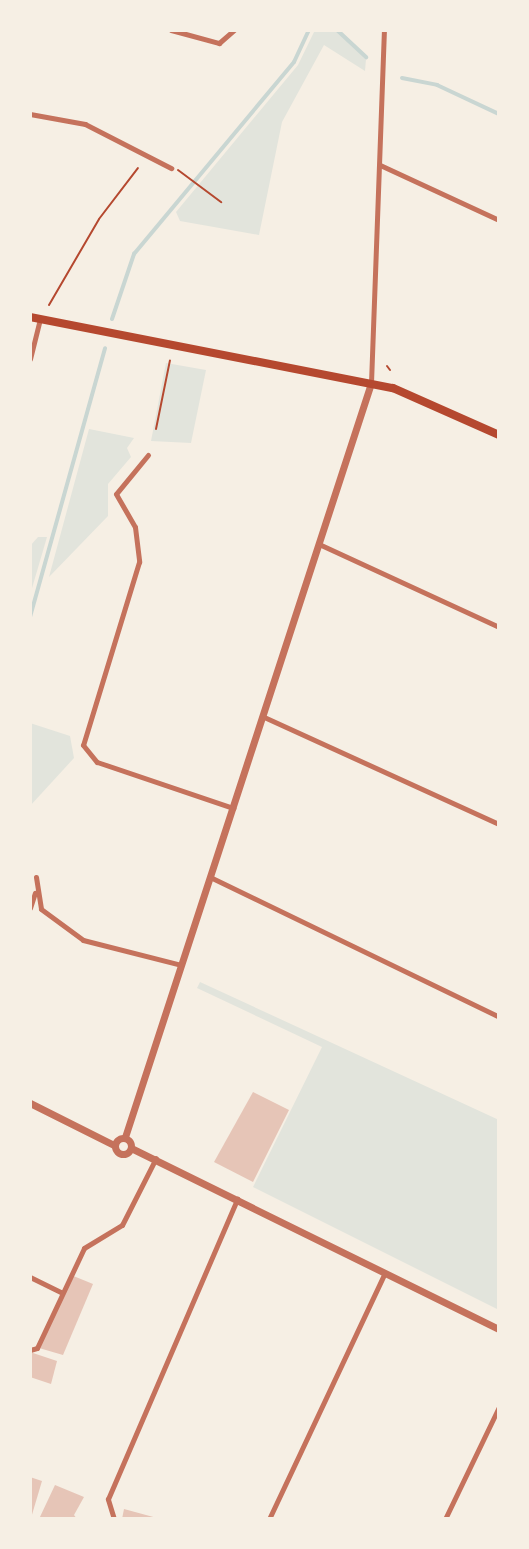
<!DOCTYPE html>
<html>
<head>
<meta charset="utf-8">
<style>
  body { margin:0 }
  #map { position:relative; width:529px; height:1549px; overflow:hidden; background:#f6efe4; font-family:"Golos Text",sans-serif }
  div>[style] { position:absolute }
  .green>* { inset:0; background:#e2e4dc }
  .stream>* { height:4px; margin:-2px; padding:0 2px; transform-origin:2px; border-radius:2px; background:#c9d6d2 }
  .building>* { inset:0; background:#e6c5b7 }
  .path>* { height:2px; margin:-1px; padding:0 1px; transform-origin:1px; border-radius:1px; background:#b5482f }
  .minor>* { height:5px; margin:-2.5px; padding:0 2.5px; transform-origin:2.5px; border-radius:2.5px; background:#c5725c }
  .tertiary>* { height:7px; margin:-3.5px; padding:0 3.5px; transform-origin:3.5px; border-radius:3.5px; background:#c5725c }
  .tertiary>.ring { margin:-3.5px; padding:0; box-sizing:content-box; background:none; border:7px solid #c5725c; border-radius:50% }
  .primary>* { height:8px; margin:-4px; padding:0 4px; transform-origin:4px; border-radius:4px; background:#b5482f }
  span { translate:-50% -50%; white-space:nowrap; text-align:center; line-height:1.15; -webkit-text-stroke:6px #f6efe4; paint-order:stroke }
  .frame { position:absolute; inset:0; border:32px solid #f6efe4; pointer-events:none }
</style>
</head>
<body>
<div id="map">
  <div class="green">
    <div style="clip-path:polygon(315px 30px,335px 30px,366px 59px,365px 71px,324px 45px,282px 122px,259px 235px,180px 221px,176px 212px,298px 65px)"></div>
    <div style="clip-path:polygon(166px 363px,206px 370px,191px 443px,151px 441px)"></div>
    <div style="clip-path:polygon(89px 429px,134px 438px,127px 448px,131px 457px,108px 484px,108px 516px,49px 577px)"></div>
    <div style="clip-path:polygon(38px 537px,47px 537px,30px 595px,30px 546px)"></div>
    <div style="clip-path:polygon(30px 723px,70px 736px,74px 758px,30px 806px)"></div>
    <div style="clip-path:polygon(200px 982px,499px 1120px,499px 1310px,253px 1187px,322px 1047px,197px 988px)"></div>
  </div>
  <div class="stream">
    <div style="left:337px;top:30px;width:40px;rotate:43deg"></div>
    <div style="left:402px;top:78px;width:36px;rotate:11deg"></div>
    <div style="left:437px;top:85px;width:68px;rotate:25.1deg"></div>
    <div style="left:112px;top:319px;width:69px;rotate:-71.3deg"></div>
    <div style="left:134px;top:254px;width:250px;rotate:-50.2deg"></div>
    <div style="left:294px;top:62px;width:35px;rotate:-65deg"></div>
    <div style="left:30px;top:617px;width:279px;rotate:-74.4deg"></div>
  </div>
  <div class="building">
    <div style="clip-path:polygon(253px 1092px,289px 1110px,253px 1182px,214px 1162px)"></div>
    <div style="clip-path:polygon(71px 1275px,93px 1284px,63px 1355px,39px 1348px)"></div>
    <div style="clip-path:polygon(30px 1352px,57px 1361px,51px 1384px,30px 1377px)"></div>
    <div style="clip-path:polygon(30px 1477px,42px 1481px,31px 1518px,30px 1518px)"></div>
    <div style="clip-path:polygon(55px 1485px,84px 1497px,74px 1515px,77px 1519px,39px 1519px)"></div>
    <div style="clip-path:polygon(124px 1509px,157px 1518px,157px 1519px,122px 1519px)"></div>
  </div>
  <div class="path">
    <div style="left:178px;top:170px;width:54px;rotate:36.7deg"></div>
    <div style="left:49px;top:305px;width:99px;rotate:-59.8deg"></div>
    <div style="left:99px;top:219px;width:64px;rotate:-52.6deg"></div>
    <div style="left:387px;top:366px;width:5px;rotate:53deg"></div>
    <div style="left:156px;top:429px;width:70px;rotate:-78.5deg"></div>
  </div>
  <div class="minor">
    <div style="left:171px;top:30px;width:50px;rotate:15.2deg"></div>
    <div style="left:219px;top:43px;width:20px;rotate:-41deg"></div>
    <div style="left:30px;top:114px;width:56px;rotate:10.3deg"></div>
    <div style="left:85px;top:124px;width:97px;rotate:27.1deg"></div>
    <div style="left:380px;top:165px;width:131px;rotate:24.8deg"></div>
    <div style="left:30px;top:359px;width:41px;rotate:-76deg"></div>
    <div style="left:371px;top:383px;width:353px;rotate:-87.9deg"></div>
    <div style="left:148px;top:455px;width:50px;rotate:129.4deg"></div>
    <div style="left:116px;top:494px;width:38px;rotate:60deg"></div>
    <div style="left:135px;top:527px;width:35px;rotate:83deg"></div>
    <div style="left:139px;top:562px;width:191px;rotate:107deg"></div>
    <div style="left:83px;top:745px;width:22px;rotate:51deg"></div>
    <div style="left:97px;top:762px;width:144px;rotate:18.7deg"></div>
    <div style="left:321px;top:545px;width:196px;rotate:24.7deg"></div>
    <div style="left:264px;top:717px;width:258px;rotate:24.5deg"></div>
    <div style="left:36px;top:877px;width:32px;rotate:81deg"></div>
    <div style="left:41px;top:909px;width:52px;rotate:36.4deg"></div>
    <div style="left:83px;top:940px;width:101px;rotate:14.3deg"></div>
    <div style="left:210px;top:877px;width:321px;rotate:25.8deg"></div>
    <div style="left:30px;top:908px;width:16px;rotate:-72deg"></div>
    <div style="left:30px;top:1277px;width:34px;rotate:26deg"></div>
    <div style="left:30px;top:1350px;width:7px;rotate:-16deg"></div>
    <div style="left:37px;top:1348px;width:110px;rotate:-64.8deg"></div>
    <div style="left:84px;top:1248px;width:44px;rotate:-31.2deg"></div>
    <div style="left:122px;top:1225px;width:75px;rotate:-63.1deg"></div>
    <div style="left:114px;top:1519px;width:21px;rotate:-107deg"></div>
    <div style="left:108px;top:1499px;width:327px;rotate:-66.7deg"></div>
    <div style="left:269px;top:1519px;width:272px;rotate:-64.8deg"></div>
    <div style="left:445px;top:1519px;width:124px;rotate:-64.3deg"></div>
  </div>
  <div class="tertiary">
    <div style="left:30px;top:1103px;width:94px;rotate:26.6deg"></div>
    <div style="left:125px;top:1137px;width:793px;rotate:-71.93deg"></div>
    <div class="ring" style="left:115px;top:1138px;width:9px;height:9px"></div>
    <div style="left:131px;top:1148px;width:410px;rotate:26.2deg"></div>
  </div>
  <div class="primary">
    <div style="left:30px;top:317px;width:370px;rotate:11.1deg"></div>
    <div style="left:393px;top:388px;width:116px;rotate:23.9deg"></div>
  </div>
  <div class="frame"></div>
</div>
</body>
</html>
